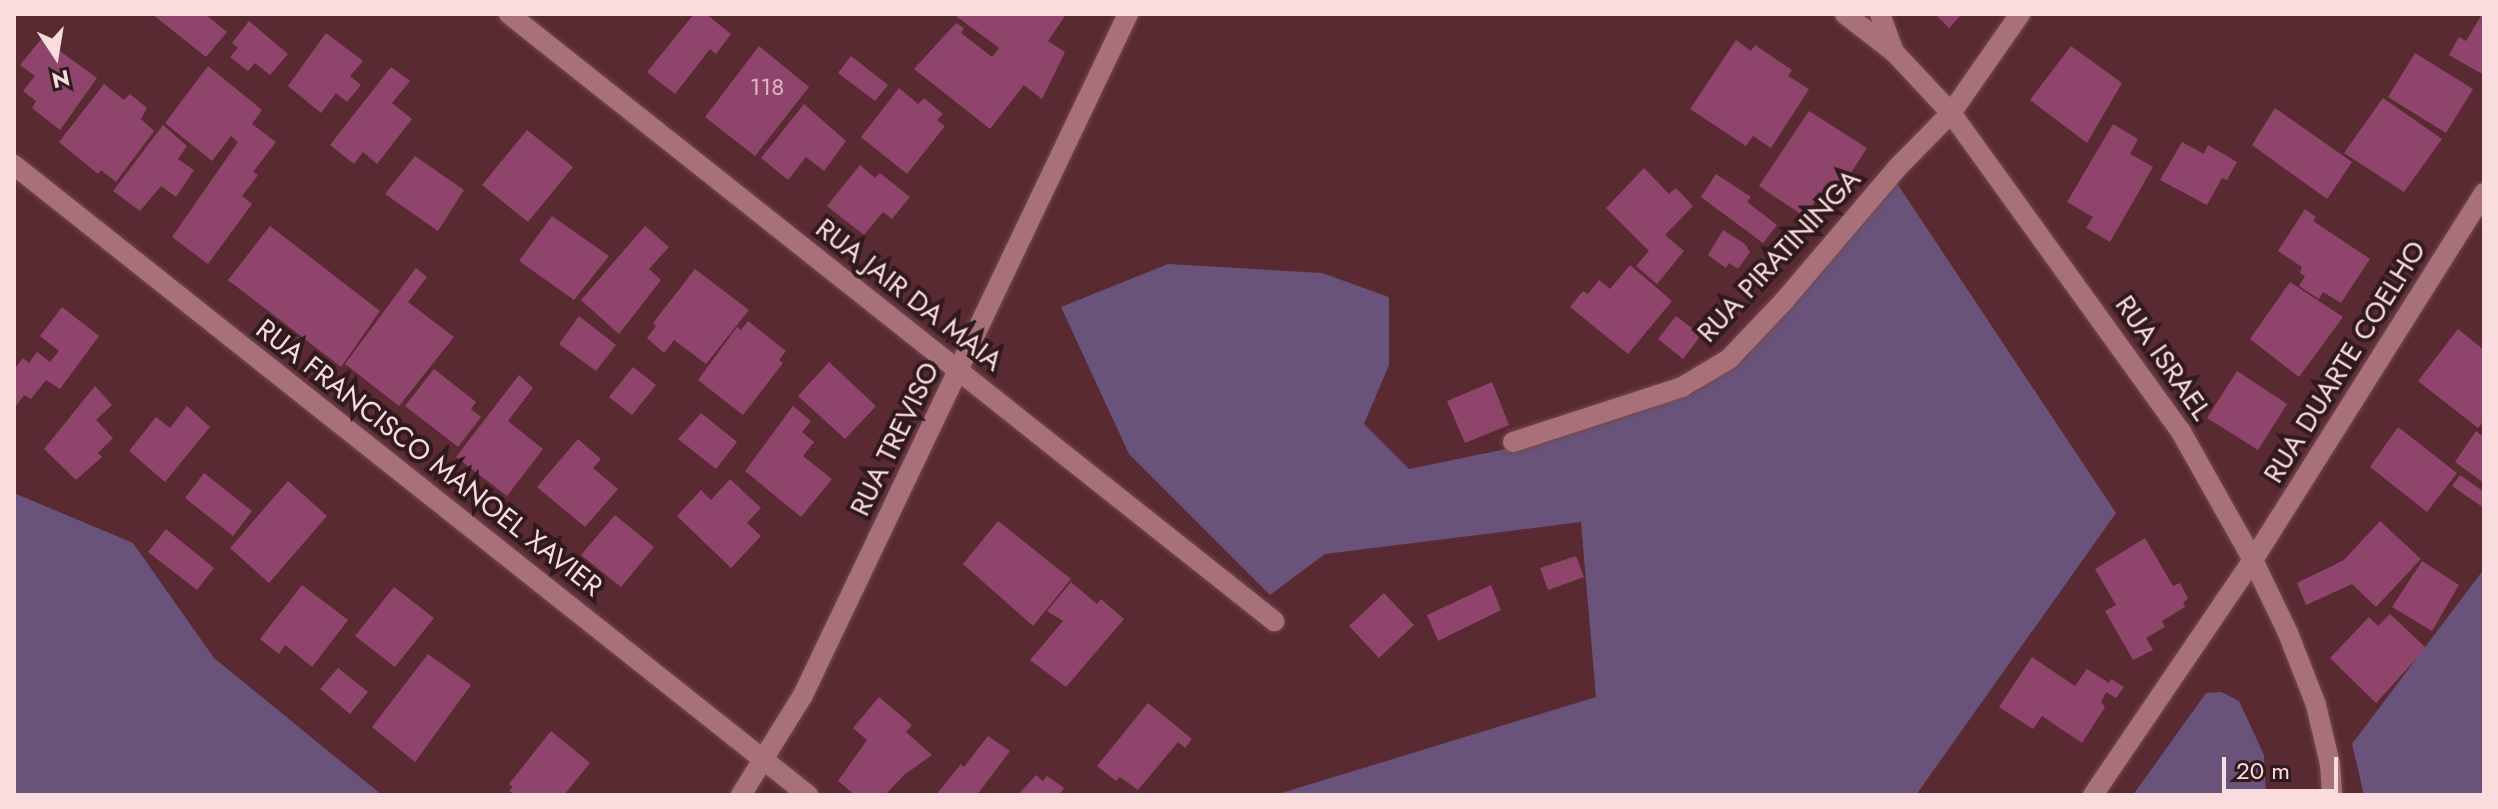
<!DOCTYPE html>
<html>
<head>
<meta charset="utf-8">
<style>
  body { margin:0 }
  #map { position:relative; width:2498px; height:809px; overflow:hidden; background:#592a32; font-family:Jost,sans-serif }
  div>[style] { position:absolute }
  .green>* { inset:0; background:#69537a }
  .building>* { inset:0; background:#8f456b }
  .roads { filter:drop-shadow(0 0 2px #714951) drop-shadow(0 0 2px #714951) }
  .street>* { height:20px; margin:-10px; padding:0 10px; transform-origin:10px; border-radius:10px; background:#a87179 }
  span { translate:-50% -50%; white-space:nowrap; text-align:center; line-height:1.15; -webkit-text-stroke:8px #301a1e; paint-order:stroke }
  .number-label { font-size:24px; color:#dfb6c1 }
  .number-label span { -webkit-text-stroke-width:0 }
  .street-label { font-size:28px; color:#fadbde }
  .frame { position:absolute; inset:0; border:16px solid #fadbde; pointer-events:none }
  .north { position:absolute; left:16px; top:16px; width:80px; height:80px; -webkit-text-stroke:6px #301a1e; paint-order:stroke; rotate:168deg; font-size:22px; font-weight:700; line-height:32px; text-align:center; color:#fadbde }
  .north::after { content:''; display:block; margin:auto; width:28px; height:36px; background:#fadbde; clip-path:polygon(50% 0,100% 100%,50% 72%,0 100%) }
  .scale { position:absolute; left:2222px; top:757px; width:116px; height:36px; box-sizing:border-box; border:4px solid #fadbde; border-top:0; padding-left:10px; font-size:24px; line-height:28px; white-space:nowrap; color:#fadbde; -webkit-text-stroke:6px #301a1e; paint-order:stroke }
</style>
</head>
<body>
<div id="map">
  <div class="green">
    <div style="clip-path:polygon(1896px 182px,2116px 513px,1916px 795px,1275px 795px,1596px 697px,1581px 522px,1325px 554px,1270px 595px,1129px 454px,1061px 307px,1168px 264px,1322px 273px,1389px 297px,1389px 365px,1364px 424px,1409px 469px,1516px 447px,1692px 394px,1738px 361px)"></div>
    <div style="clip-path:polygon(14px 493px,133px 543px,214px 658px,382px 795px,14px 795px)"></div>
    <div style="clip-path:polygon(2484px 569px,2484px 795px,2364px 795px,2352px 744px)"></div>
    <div style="clip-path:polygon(2221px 692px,2239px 701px,2264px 755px,2266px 795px,2133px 795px,2206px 693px)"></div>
  </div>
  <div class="building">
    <div style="clip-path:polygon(152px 14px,205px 14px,227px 32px,206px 57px)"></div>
    <div style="clip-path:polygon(694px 14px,706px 14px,731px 34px,716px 54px,710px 49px,675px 94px,647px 72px)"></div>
    <div style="clip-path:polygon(958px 14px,1065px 16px,1048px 41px,1065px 52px,1042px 99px,1024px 85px,990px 129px,914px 69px,956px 23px,964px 28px,961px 33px,992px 57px,999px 48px,956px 16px)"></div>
    <div style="clip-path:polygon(1935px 14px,1962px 14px,1949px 28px)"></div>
    <div style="clip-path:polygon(2482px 14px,2484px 14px,2484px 75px,2449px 55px,2459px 37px,2466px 41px)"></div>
    <div style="clip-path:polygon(249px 21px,288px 54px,270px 75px,255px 63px,248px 71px,230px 57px,238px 48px,232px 43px)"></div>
    <div style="clip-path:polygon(326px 33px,363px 61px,350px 76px,361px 85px,347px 102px,336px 93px,321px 113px,288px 86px)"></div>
    <div style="clip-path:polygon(42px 38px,97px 78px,60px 130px,32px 108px,36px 101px,23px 91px,35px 76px,20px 65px)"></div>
    <div style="clip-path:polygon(1736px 40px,1751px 51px,1755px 45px,1792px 70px,1788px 76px,1809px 89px,1771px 148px,1753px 136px,1746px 146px,1690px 109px)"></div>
    <div style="clip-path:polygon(759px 46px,809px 87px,755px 156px,705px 117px)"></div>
    <div style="clip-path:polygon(2071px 46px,2122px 83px,2087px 143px,2030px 100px)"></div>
    <div style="clip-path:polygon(2415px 53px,2473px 89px,2446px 133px,2388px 97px)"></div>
    <div style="clip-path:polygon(851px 56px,888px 85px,875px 101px,838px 73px)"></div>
    <div style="clip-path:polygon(208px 66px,262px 110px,252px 124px,276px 142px,253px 172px,258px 175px,242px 196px,252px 204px,208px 264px,172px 237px,238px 142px,231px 136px,212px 161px,165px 123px)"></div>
    <div style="clip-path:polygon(391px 67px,410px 81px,392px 103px,412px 119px,377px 164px,363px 152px,354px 164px,330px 145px)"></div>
    <div style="clip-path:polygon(104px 84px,124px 100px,130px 94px,147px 108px,141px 119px,154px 131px,116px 182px,101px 170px,98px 174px,59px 142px)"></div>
    <div style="clip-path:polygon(899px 88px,918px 104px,924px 98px,943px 114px,937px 120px,945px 126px,907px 174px,861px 137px)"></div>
    <div style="clip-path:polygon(2383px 98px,2442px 139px,2404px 192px,2344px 153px)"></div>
    <div style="clip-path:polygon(804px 104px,846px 141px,824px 171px,806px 157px,788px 180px,761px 158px)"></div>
    <div style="clip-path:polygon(2275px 108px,2352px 162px,2327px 199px,2252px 145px)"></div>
    <div style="clip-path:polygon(1809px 111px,1867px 148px,1836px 196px,1824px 188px,1805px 217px,1759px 186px)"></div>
    <div style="clip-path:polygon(2113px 124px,2138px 139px,2130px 154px,2153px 167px,2110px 242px,2086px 228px,2093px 217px,2067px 202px)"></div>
    <div style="clip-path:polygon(163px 125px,187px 146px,178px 159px,194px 170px,176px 197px,161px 186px,140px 211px,113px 191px)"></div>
    <div style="clip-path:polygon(527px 130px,573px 167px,528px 222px,482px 185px)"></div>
    <div style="clip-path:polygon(2182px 142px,2204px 154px,2208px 145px,2237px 162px,2227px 180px,2222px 178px,2207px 205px,2160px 180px)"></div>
    <div style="clip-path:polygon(415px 156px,464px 190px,438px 231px,385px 194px)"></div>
    <div style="clip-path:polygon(860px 165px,875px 178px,880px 173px,910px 197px,892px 219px,883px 212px,864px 235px,827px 206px)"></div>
    <div style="clip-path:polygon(1644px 168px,1669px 194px,1676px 188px,1693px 206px,1665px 235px,1684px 251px,1657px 284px,1636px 266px,1649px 251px,1606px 208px)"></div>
    <div style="clip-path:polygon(1716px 174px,1751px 197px,1747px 202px,1777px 225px,1763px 243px,1701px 197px)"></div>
    <div style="clip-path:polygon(2305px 209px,2316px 217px,2313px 221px,2370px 259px,2341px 303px,2323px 292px,2319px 299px,2299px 286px,2305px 276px,2300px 273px,2302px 267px,2278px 251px)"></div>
    <div style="clip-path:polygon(552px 216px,609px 256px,574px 300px,519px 261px)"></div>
    <div style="clip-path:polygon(270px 226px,380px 311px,341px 367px,228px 280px)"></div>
    <div style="clip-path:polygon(645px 226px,669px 247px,649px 269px,661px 280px,619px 334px,581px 300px)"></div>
    <div style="clip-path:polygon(1723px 230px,1745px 244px,1750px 252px,1738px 269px,1729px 263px,1726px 268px,1708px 255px)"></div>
    <div style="clip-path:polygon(1630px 265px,1672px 301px,1628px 354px,1570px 307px,1583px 291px,1588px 294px,1599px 280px,1610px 289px)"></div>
    <div style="clip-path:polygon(416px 268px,427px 277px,408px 302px,454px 337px,399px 406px,345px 364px)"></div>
    <div style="clip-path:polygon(695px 269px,749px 310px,706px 364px,674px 340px,664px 353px,647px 338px,656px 326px,653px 323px)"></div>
    <div style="clip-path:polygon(2290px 282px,2343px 317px,2299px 377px,2250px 339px)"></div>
    <div style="clip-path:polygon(62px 307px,99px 336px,60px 389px,46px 380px,31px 399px,24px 395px,14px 409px,14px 370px,23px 358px,29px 363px,37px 352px,50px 362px,59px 351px,40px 336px)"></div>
    <div style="clip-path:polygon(579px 316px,616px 345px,596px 371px,559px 344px)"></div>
    <div style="clip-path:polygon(1676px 316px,1701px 335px,1683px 359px,1658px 339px)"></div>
    <div style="clip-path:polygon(748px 321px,786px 351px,779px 360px,783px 363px,743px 415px,698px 380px,737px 327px,741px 330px)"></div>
    <div style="clip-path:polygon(2458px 329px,2484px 350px,2484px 421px,2478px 428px,2418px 381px)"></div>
    <div style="clip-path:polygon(829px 362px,876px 406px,845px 439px,798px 396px)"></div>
    <div style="clip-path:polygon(633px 367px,656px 385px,632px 415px,609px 397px)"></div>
    <div style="clip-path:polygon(434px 369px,476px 402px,471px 409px,481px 417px,458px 447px,405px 406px)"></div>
    <div style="clip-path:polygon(2237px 371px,2287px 404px,2258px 450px,2207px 418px)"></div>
    <div style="clip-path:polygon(519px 375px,533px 388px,508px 421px,543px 449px,507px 496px,456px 457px)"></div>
    <div style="clip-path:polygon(1492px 382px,1509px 425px,1465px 443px,1447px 401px)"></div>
    <div style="clip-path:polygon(95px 386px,112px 405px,96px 420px,113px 438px,98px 453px,102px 457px,76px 480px,44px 449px)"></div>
    <div style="clip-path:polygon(187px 406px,210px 427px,165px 482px,129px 451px,156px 417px,170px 428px)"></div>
    <div style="clip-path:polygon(793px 406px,811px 421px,802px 432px,814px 442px,803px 456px,832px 479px,801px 517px,745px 471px)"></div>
    <div style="clip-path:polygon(701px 413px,737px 442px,716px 469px,678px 439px)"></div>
    <div style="clip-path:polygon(2398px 427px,2457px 473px,2427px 512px,2370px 467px)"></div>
    <div style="clip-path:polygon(2484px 430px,2484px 483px,2455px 462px,2476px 431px,2481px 435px)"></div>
    <div style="clip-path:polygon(578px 439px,601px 459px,593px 468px,618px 489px,585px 527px,537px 487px)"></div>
    <div style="clip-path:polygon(204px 473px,252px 511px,233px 536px,185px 498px)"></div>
    <div style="clip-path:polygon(2460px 475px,2484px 492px,2484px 508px,2452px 486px)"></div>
    <div style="clip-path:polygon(730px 479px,761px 508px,747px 523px,761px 536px,731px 568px,677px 516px,701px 490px,711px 500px)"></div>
    <div style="clip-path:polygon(288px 481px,327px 516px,269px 583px,230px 548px)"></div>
    <div style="clip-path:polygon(615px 515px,654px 547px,621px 587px,581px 555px)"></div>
    <div style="clip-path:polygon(998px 521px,1071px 579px,1033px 626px,963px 564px)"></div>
    <div style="clip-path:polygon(2380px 521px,2421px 559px,2376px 607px,2352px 584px,2306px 605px,2297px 583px,2344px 560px)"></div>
    <div style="clip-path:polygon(166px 529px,214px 568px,197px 590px,148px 552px)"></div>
    <div style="clip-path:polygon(2145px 538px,2173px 586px,2180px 583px,2188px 598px,2183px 603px,2185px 607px,2162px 621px,2165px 627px,2146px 638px,2153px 650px,2133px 660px,2105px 611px,2116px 605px,2095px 569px)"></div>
    <div style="clip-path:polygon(1576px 556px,1584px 577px,1548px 590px,1540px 568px)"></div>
    <div style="clip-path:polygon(2422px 561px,2459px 585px,2432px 631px,2392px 607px)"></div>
    <div style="clip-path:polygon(1071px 582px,1097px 604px,1101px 599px,1124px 619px,1066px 687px,1030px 660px,1063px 621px,1047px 611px)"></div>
    <div style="clip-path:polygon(302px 585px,348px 620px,312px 667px,285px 645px,279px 654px,260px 639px)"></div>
    <div style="clip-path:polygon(1491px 585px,1501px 610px,1438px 641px,1427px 615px)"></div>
    <div style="clip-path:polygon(394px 587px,434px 618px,395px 667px,355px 636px)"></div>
    <div style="clip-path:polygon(1384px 593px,1414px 625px,1379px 658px,1349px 626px)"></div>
    <div style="clip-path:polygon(2390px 614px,2426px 648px,2376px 703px,2330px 658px,2369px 617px,2378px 626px)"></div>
    <div style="clip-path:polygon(428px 654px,471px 685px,415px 762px,372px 727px)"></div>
    <div style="clip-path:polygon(2032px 657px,2075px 686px,2087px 669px,2109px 683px,2111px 679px,2124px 687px,2116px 698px,2106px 692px,2101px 702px,2105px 707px,2082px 743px,2042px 716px,2033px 729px,1999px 707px)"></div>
    <div style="clip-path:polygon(338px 668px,368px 692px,350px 714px,320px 689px)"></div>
    <div style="clip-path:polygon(879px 697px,912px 725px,906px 732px,932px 755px,904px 775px,885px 795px,855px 795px,838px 781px,867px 740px,853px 728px)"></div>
    <div style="clip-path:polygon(1148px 703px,1192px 739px,1185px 748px,1178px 742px,1138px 790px,1120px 777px,1116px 781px,1097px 766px)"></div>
    <div style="clip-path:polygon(551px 731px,590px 763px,564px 795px,515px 795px,509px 791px,513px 787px,509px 784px)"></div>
    <div style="clip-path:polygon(988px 736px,1010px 751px,977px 795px,936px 795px,961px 764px,964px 767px)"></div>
    <div style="clip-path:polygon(1036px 775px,1043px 781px,1047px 776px,1064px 788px,1059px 795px,1018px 795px)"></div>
  </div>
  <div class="roads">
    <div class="street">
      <div style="left:509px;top:14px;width:977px;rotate:38.43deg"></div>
      <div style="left:1845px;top:14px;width:62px;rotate:37.8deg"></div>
      <div style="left:1894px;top:52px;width:83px;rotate:46.9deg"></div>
      <div style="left:1951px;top:113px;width:391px;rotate:54.2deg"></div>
      <div style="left:2180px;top:430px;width:149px;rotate:60.7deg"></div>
      <div style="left:2253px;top:560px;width:81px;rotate:64.4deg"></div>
      <div style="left:2288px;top:633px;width:77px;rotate:68.7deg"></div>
      <div style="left:2316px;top:705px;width:61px;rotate:76.7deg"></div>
      <div style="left:2330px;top:764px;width:31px;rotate:86deg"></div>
      <div style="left:1880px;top:14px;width:40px;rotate:69.8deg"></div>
      <div style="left:14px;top:165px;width:1014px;rotate:38.43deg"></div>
      <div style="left:1513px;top:442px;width:178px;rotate:-18deg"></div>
      <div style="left:1682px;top:387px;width:55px;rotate:-30.8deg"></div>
      <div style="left:1729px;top:359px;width:80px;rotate:-46.5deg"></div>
      <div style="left:1784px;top:301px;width:176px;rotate:-49.6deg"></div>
      <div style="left:1898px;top:167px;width:76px;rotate:-45.5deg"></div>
      <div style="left:1951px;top:113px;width:121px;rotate:-55.1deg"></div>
      <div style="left:741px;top:795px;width:118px;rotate:-58.2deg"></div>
      <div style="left:803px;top:695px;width:755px;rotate:-64.49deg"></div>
      <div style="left:2093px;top:795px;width:284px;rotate:-55.8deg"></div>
      <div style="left:2253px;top:560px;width:434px;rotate:-57.8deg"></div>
    </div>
  </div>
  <div class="number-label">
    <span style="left:767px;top:87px">118</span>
  </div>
  <div class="street-label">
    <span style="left:1779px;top:256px;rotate:-47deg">RUA PIRATININGA</span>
    <span style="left:909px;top:295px;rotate:38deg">RUA JAIR DA MAIA</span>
    <span style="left:2163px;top:358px;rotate:55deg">RUA ISRAEL</span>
    <span style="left:2345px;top:362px;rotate:-58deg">RUA DUARTE COELHO</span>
    <span style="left:895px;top:439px;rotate:-64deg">RUA TREVISO</span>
    <span style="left:429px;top:458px;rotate:38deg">RUA FRANCISCO MANOEL XAVIER</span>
  </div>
  <div class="frame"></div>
  <div class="north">N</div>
  <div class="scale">20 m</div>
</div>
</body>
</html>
